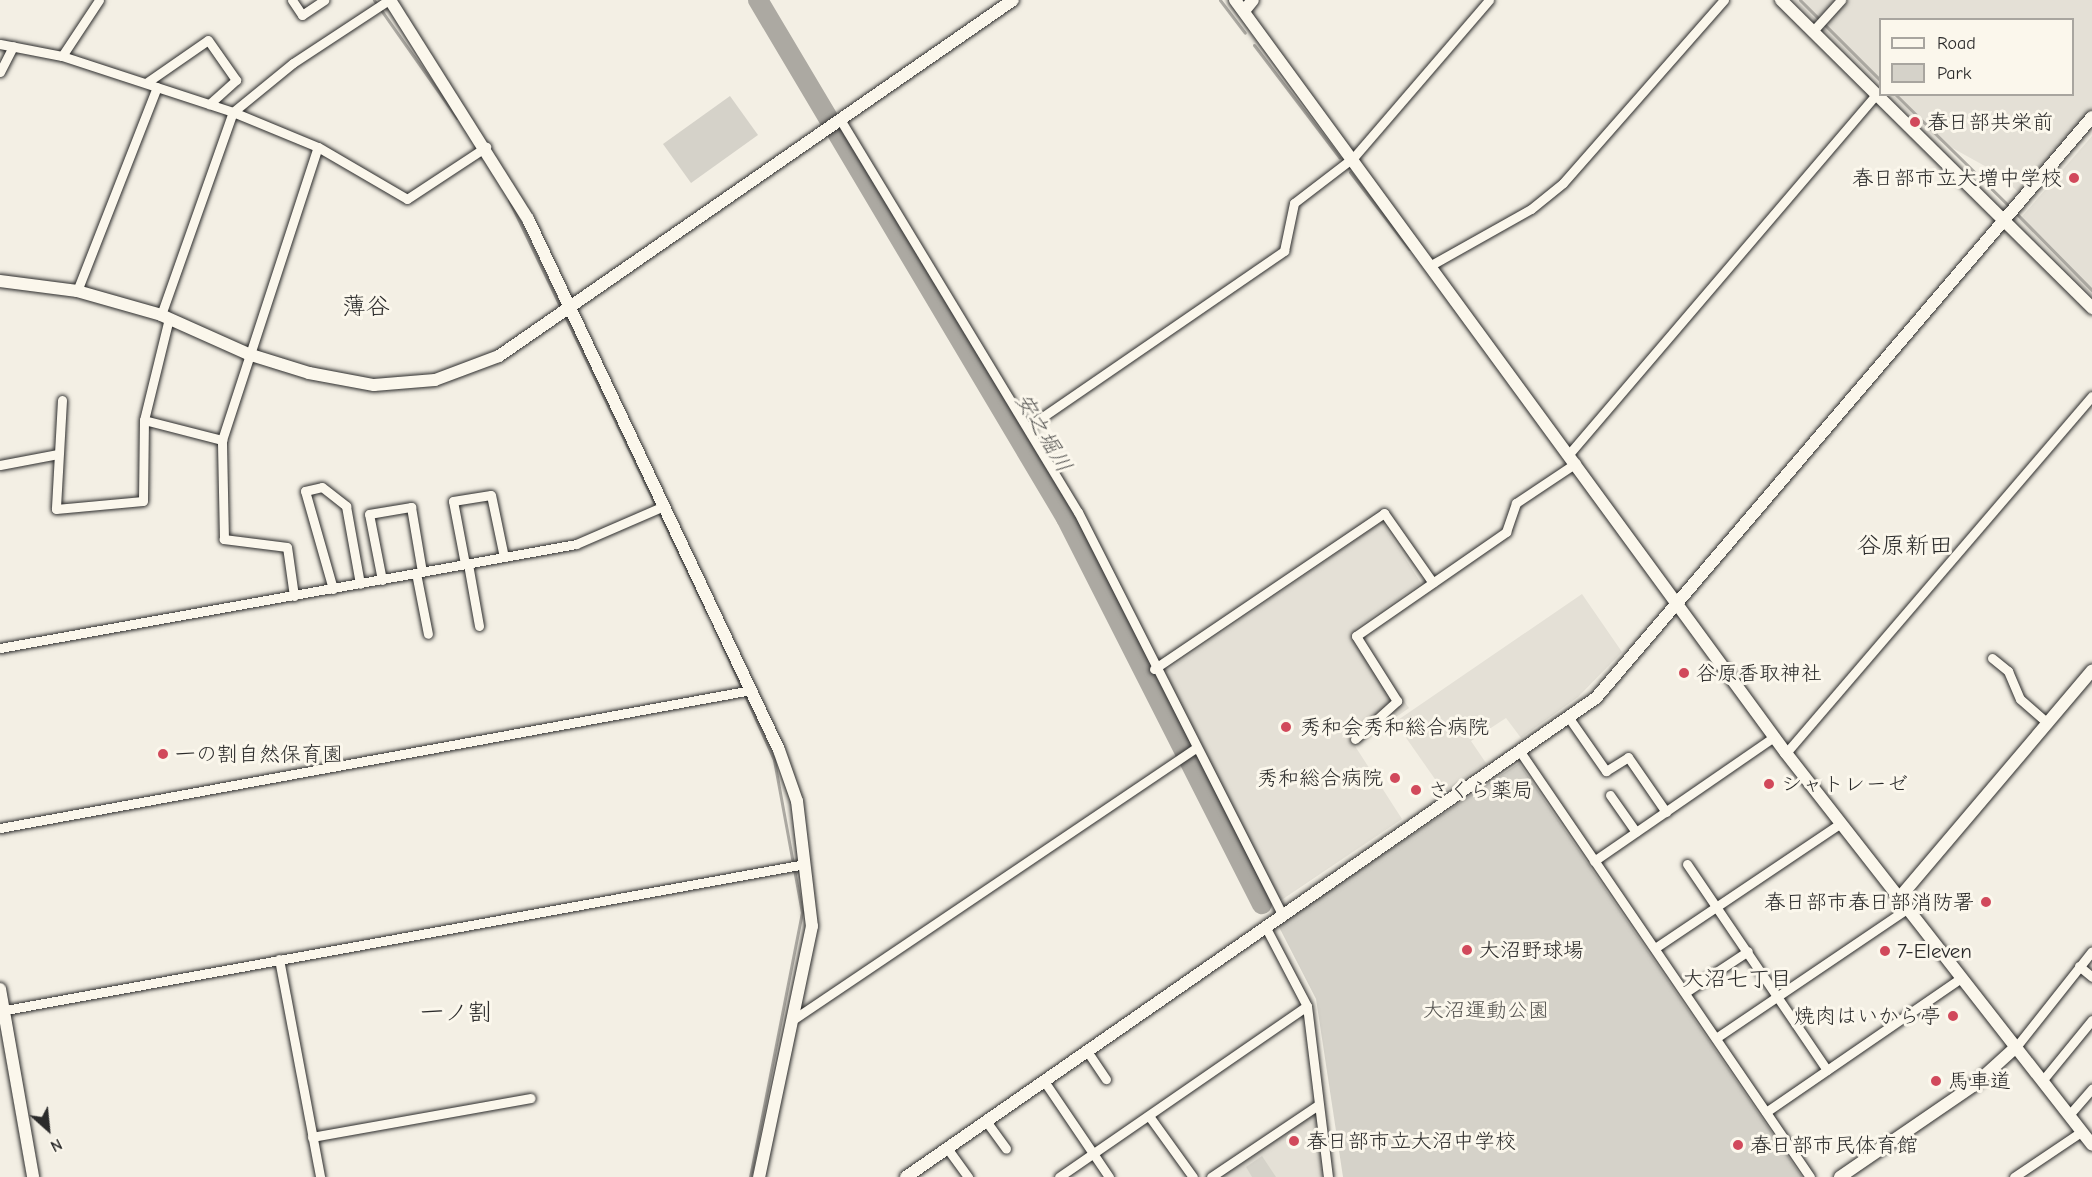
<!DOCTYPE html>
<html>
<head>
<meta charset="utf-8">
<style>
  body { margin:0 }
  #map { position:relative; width:2092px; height:1177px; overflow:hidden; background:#f3efe4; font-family:"Comic Neue","Klee One",sans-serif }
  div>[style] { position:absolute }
  .built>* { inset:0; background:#e4e0d6 }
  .green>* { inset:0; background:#d5d2c9 }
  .stream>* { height:3px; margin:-1.5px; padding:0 1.5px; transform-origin:1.5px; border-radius:1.5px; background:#aca9a2 }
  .river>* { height:20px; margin:-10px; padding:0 10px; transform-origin:10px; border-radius:10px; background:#aca9a2 }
  .roads { filter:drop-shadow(0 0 2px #2b2b2b) drop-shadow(0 0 2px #2b2b2b) }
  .street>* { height:9px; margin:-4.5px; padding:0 4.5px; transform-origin:4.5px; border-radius:4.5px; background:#fbf7ec }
  .secondary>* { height:12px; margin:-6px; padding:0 6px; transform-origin:6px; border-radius:6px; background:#fbf7ec }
  .dots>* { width:16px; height:16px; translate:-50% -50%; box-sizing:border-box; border:3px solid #fbf7ec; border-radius:50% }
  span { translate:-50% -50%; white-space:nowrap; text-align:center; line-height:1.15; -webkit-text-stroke:6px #fbf7ec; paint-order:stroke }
  .poi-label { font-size:21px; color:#2b2b2b }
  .left { translate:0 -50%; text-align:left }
  .right { translate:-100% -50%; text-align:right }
  .park-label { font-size:21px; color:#565552 }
  .water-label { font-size:22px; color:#585755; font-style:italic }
  .neighbourhood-label { font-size:22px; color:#2b2b2b }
  .quarter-label { font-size:24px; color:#2b2b2b }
  .legend { position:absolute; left:1879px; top:18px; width:195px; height:78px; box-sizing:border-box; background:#fbf7ec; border:2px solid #a8a59f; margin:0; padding:8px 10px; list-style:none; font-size:18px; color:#2b2b2b }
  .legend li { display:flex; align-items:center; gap:12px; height:30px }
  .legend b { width:30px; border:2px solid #a8a59f }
  .north { position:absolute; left:18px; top:1099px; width:60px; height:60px; -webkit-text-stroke:4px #fbf7ec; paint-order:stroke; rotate:153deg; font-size:16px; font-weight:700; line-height:24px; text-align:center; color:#2b2b2b }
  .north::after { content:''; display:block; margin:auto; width:21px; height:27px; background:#2b2b2b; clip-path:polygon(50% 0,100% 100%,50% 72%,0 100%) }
</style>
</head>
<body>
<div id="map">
  <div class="built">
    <div style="clip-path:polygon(1794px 0,2092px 0,2092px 109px,2019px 193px,2001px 175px,1938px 140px,1891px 95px,2072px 94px,2072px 20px,1880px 20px,1880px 84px)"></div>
    <div style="clip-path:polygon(2092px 136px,2092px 296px,2019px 220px)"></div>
    <div style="clip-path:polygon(1382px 522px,1421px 583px,1354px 629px,1409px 708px,1355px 746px,1402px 819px,1280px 901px,1162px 674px)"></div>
    <div style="clip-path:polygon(1582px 594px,1622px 652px,1578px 697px,1521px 738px,1506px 718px,1471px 741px,1486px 763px,1444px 792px,1395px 722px)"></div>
    <div style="clip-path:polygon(1318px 1105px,1326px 1177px,1215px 1177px)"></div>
  </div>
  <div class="green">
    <div style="clip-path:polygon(730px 96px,758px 135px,691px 183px,663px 144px)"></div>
    <div style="clip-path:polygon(1519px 763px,1802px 1177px,1343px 1177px,1316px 999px,1278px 925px)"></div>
    <div style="clip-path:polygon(1262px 1156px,1276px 1177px,1252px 1177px,1246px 1167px)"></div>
  </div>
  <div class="stream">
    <div style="left:374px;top:0;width:144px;rotate:54.9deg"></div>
    <div style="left:1220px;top:0;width:41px;rotate:52.9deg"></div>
    <div style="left:1800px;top:0;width:113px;rotate:45deg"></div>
    <div style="left:1254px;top:45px;width:141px;rotate:52.8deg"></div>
    <div style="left:1895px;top:94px;width:163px;rotate:44.5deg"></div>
    <div style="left:1350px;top:172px;width:97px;rotate:52.5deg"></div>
    <div style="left:509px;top:200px;width:122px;rotate:64.3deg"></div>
    <div style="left:2015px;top:212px;width:110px;rotate:45.4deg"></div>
    <div style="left:565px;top:316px;width:329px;rotate:64.4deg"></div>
    <div style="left:713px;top:624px;width:149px;rotate:65.8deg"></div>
    <div style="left:774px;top:760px;width:155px;rotate:79.6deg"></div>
    <div style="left:802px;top:912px;width:270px;rotate:101.1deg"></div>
  </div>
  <div class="river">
    <div style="left:758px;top:0;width:603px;rotate:59.26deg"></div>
    <div style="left:1066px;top:518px;width:433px;rotate:63.1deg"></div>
  </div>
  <div class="roads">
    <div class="street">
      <div style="left:292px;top:0;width:18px;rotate:56deg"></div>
      <div style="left:302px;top:15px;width:27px;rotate:-34deg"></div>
      <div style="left:1813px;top:31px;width:42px;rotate:-47.9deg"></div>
      <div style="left:0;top:44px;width:63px;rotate:11deg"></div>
      <div style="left:62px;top:56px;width:180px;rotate:18.1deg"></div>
      <div style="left:233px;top:112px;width:92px;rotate:22.4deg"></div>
      <div style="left:318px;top:147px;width:103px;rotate:30.3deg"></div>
      <div style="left:407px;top:199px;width:95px;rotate:-33.4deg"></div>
      <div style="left:62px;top:56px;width:67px;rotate:-56.5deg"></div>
      <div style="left:0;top:72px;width:29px;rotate:-63deg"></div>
      <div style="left:146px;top:83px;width:75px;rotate:-34.7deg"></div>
      <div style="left:208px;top:40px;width:49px;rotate:55deg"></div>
      <div style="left:236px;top:80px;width:36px;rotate:138deg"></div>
      <div style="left:841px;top:121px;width:457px;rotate:58.8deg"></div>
      <div style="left:1078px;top:512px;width:453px;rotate:63.1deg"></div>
      <div style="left:1433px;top:264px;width:112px;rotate:-29.3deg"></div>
      <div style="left:1531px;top:209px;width:41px;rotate:-39.1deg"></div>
      <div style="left:1563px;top:183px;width:244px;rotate:-48.7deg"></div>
      <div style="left:77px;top:291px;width:219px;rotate:-68.6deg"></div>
      <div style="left:161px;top:315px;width:215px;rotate:-70.5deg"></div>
      <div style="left:233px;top:112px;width:77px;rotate:-39.2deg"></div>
      <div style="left:293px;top:63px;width:115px;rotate:-33.3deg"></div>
      <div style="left:62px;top:400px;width:109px;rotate:93.2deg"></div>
      <div style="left:56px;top:509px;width:87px;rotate:-5.3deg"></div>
      <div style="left:143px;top:501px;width:81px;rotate:-89.3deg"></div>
      <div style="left:144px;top:420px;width:105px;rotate:-76.2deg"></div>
      <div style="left:144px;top:420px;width:81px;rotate:14.4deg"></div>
      <div style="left:1028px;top:427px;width:311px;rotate:-34.5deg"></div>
      <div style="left:1284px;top:251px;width:49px;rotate:-78.2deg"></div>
      <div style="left:1294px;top:203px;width:76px;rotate:-37.5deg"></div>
      <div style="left:1354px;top:157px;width:207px;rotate:-49.3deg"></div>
      <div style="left:1569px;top:454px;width:474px;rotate:-49.5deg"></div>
      <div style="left:0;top:465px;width:59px;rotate:-10.7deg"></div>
      <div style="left:465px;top:564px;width:64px;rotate:-100.8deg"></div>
      <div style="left:453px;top:501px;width:38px;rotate:-9deg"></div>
      <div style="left:491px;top:495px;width:63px;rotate:78.2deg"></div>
      <div style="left:468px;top:564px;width:63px;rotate:79.9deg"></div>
      <div style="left:416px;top:573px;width:62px;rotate:78.9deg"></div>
      <div style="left:382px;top:580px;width:67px;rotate:-101.1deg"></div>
      <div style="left:369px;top:514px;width:43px;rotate:-9.5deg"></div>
      <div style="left:411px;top:507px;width:66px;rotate:80.4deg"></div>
      <div style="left:333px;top:589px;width:102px;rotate:-105.9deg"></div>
      <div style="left:305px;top:491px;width:17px;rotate:-13deg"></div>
      <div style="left:322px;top:487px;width:31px;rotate:38deg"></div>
      <div style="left:346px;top:506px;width:79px;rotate:79.8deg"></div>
      <div style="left:294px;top:596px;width:49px;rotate:-98.1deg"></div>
      <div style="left:287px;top:547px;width:64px;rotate:-172.8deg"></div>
      <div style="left:224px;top:539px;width:99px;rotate:-91.2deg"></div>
      <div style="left:222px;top:440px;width:308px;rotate:-71.9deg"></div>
      <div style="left:0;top:648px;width:585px;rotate:-10.23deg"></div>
      <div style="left:576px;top:544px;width:96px;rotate:-23.4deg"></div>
      <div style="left:1992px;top:658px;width:21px;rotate:39deg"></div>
      <div style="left:2008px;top:671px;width:30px;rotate:67deg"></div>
      <div style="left:2020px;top:699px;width:37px;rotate:41deg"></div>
      <div style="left:1154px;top:669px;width:278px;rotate:-34.1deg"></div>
      <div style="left:1384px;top:513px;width:85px;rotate:55deg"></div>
      <div style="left:1569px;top:718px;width:65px;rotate:55.1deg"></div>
      <div style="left:1606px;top:771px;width:26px;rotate:-32deg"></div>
      <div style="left:1628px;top:757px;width:67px;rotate:55.4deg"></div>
      <div style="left:1355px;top:739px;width:57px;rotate:-42.1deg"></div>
      <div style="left:1397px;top:701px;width:77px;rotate:-122.2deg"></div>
      <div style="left:1356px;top:636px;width:183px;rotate:-34.7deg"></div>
      <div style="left:1506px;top:532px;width:31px;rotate:-71deg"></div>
      <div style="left:1516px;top:503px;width:72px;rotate:-33.7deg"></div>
      <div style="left:1521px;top:753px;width:513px;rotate:55.72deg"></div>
      <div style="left:1786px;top:753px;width:470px;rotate:-49.4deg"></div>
      <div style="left:1610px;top:795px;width:45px;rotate:54.9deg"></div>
      <div style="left:0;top:828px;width:764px;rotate:-10.41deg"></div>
      <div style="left:1594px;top:861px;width:219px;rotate:-34.6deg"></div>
      <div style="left:1687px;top:864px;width:249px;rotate:55.8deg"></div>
      <div style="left:1266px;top:928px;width:88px;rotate:62.3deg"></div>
      <div style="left:1307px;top:1006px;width:172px;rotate:83deg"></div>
      <div style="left:1655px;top:948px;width:224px;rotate:-33.9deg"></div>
      <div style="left:279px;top:959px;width:222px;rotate:79.3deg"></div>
      <div style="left:2079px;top:966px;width:17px;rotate:40deg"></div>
      <div style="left:1686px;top:992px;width:74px;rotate:-33.5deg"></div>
      <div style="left:0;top:1011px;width:818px;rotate:-10.35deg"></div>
      <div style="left:794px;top:1019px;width:483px;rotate:-34deg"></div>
      <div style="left:1716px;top:1038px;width:232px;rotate:-34.1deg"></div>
      <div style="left:2016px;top:1047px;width:122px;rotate:-51.6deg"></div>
      <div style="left:1087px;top:1051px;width:34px;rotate:56deg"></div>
      <div style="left:1044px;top:1081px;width:116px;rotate:55.9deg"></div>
      <div style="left:2042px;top:1081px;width:79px;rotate:-50.7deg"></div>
      <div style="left:1766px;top:1112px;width:237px;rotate:-34.5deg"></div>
      <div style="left:2069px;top:1115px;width:35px;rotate:-49deg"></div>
      <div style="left:1149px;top:1116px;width:75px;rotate:54.2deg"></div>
      <div style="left:986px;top:1121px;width:34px;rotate:54deg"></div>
      <div style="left:312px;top:1137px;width:222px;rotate:-10.1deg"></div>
      <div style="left:947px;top:1148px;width:36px;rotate:54deg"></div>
      <div style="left:1059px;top:1177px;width:301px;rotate:-34.6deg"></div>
      <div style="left:1211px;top:1177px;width:129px;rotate:-33.9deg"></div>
      <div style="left:2014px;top:1177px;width:81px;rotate:-33.9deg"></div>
    </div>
    <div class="secondary">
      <div style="left:390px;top:0;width:259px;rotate:57.8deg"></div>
      <div style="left:528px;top:219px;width:587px;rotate:64.7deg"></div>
      <div style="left:779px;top:750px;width:54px;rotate:70.6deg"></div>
      <div style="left:797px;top:801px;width:126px;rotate:83.2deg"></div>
      <div style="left:812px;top:926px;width:257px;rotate:101.9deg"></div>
      <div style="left:1235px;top:0;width:933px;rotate:53.81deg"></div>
      <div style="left:1786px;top:753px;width:497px;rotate:52deg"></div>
      <div style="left:1781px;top:0;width:438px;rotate:44.7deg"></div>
      <div style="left:1244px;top:11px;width:14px;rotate:-51deg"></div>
      <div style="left:0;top:281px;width:78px;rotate:7.4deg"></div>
      <div style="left:77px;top:291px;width:87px;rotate:15.9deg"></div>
      <div style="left:161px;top:315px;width:95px;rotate:24.1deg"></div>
      <div style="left:248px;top:354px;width:64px;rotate:17.3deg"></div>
      <div style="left:309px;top:373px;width:66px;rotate:10.5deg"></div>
      <div style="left:374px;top:385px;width:61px;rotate:-4.7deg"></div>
      <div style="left:435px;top:380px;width:68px;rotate:-20.6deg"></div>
      <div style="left:499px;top:356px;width:625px;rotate:-34.71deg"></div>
      <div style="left:1900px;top:897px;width:297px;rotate:-49.7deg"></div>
      <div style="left:0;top:989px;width:191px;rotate:80deg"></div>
      <div style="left:906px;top:1177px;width:840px;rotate:-34.77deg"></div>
      <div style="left:1596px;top:698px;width:764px;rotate:-49.51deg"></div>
      <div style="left:1840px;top:1177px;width:161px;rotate:-34.4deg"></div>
      <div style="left:1973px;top:1086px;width:58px;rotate:-42.2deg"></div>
    </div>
  </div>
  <div class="dots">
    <div style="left:1915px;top:122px;background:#d1495b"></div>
    <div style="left:2074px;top:178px;background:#d1495b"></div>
    <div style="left:1684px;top:673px;background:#d1495b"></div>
    <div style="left:1286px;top:727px;background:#d1495b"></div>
    <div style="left:163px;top:754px;background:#d1495b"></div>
    <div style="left:1395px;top:778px;background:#d1495b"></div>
    <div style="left:1769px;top:784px;background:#d1495b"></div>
    <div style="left:1416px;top:790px;background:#d1495b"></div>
    <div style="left:1986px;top:902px;background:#d1495b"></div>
    <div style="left:1467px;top:950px;background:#d1495b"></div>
    <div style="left:1885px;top:951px;background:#d1495b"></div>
    <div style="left:1953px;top:1016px;background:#d1495b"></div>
    <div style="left:1936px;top:1081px;background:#d1495b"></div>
    <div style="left:1294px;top:1141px;background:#d1495b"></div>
    <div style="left:1738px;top:1145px;background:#d1495b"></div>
  </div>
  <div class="poi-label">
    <span class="left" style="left:1927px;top:122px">春日部共栄前</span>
    <span class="right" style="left:2062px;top:178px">春日部市立大増中学校</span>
    <span class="left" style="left:1696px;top:673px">谷原香取神社</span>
    <span class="left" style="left:1300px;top:727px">秀和会秀和総合病院</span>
    <span class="left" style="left:175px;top:754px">一の割自然保育園</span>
    <span class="right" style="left:1383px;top:778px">秀和総合病院</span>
    <span class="left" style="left:1781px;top:784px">シャトレーゼ</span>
    <span class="left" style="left:1428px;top:790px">さくら薬局</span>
    <span class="right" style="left:1974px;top:902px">春日部市春日部消防署</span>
    <span class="left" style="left:1479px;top:950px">大沼野球場</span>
    <span class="left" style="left:1897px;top:951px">7-Eleven</span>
    <span class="right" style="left:1941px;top:1016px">焼肉はいから亭</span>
    <span class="left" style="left:1948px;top:1081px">馬車道</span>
    <span class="left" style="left:1306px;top:1141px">春日部市立大沼中学校</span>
    <span class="left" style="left:1750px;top:1145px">春日部市民体育館</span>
  </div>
  <div class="park-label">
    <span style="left:1486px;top:1010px">大沼運動公園</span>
  </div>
  <div class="water-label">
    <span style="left:1043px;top:433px;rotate:59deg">安之堀川</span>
  </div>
  <div class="neighbourhood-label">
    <span style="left:1737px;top:980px">大沼七丁目</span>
  </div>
  <div class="quarter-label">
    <span style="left:366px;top:307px">薄谷</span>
    <span style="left:1905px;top:546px">谷原新田</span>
    <span style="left:456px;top:1013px">一ノ割</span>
  </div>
  <ul class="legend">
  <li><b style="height:8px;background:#fbf7ec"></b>Road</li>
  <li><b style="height:16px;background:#d5d2c9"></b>Park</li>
  </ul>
  <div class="north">N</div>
</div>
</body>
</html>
